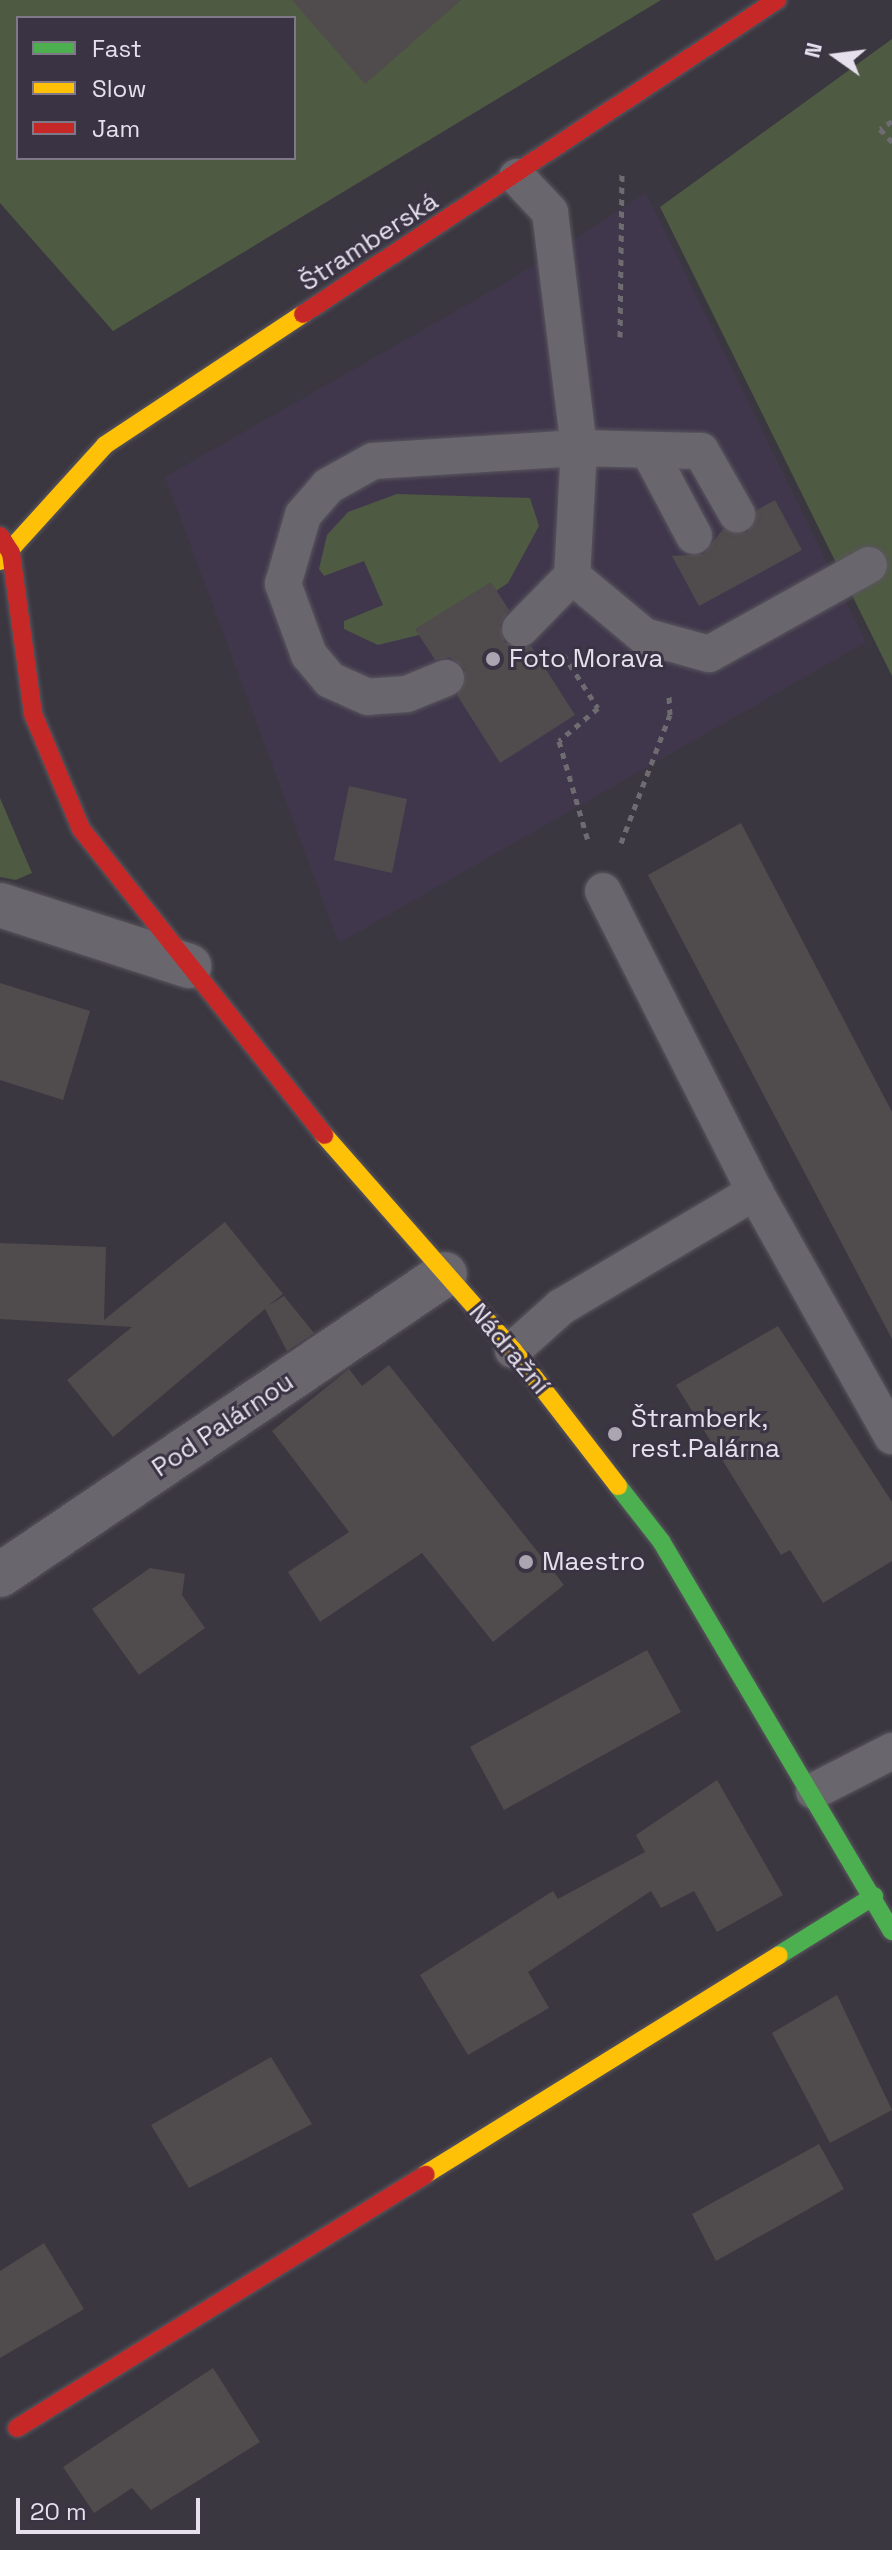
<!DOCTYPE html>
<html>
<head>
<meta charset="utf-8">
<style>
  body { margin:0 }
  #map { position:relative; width:892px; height:2550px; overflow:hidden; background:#3b3740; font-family:"Space Grotesk",sans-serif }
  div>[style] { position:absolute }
  .built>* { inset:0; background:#40374c }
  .green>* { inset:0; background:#4f5a43 }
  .building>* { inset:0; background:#504b4c }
  .path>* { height:5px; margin-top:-2.5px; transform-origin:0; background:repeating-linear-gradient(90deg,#6e6c71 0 6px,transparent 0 12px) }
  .roads { filter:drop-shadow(0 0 2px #59565e) drop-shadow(0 0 2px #59565e) }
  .lane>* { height:36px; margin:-18px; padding:0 18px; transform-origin:18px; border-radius:18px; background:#6a666e }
  .street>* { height:44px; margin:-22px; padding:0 22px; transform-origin:22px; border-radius:22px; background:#6a666e }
  .fast>* { height:18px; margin:-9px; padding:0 9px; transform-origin:9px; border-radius:9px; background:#4caf50 }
  .slow>* { height:18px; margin:-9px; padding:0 9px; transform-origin:9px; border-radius:9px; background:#ffc107 }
  .jam>* { height:18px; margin:-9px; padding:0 9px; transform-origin:9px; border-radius:9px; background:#c62828 }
  .dots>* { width:22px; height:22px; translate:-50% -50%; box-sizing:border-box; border:4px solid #3a3344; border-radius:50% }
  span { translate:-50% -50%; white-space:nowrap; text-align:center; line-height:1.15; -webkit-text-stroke:6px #3a3344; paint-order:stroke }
  .street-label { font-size:26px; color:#e5e0ec }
  .poi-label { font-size:26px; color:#e5e0ec }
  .left { translate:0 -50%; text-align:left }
  .legend { position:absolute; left:16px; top:16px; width:280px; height:144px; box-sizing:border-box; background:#3a3344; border:2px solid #7e7887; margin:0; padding:10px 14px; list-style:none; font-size:24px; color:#e5e0ec }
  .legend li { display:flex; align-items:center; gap:16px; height:40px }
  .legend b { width:40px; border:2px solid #7e7887 }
  .north { position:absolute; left:796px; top:16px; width:80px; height:80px; -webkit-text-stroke:6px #3a3344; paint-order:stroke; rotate:284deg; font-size:22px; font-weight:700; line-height:32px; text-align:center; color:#e5e0ec }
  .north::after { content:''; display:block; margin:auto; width:28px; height:36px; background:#e5e0ec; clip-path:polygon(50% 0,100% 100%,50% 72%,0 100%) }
  .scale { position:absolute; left:16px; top:2498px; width:184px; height:36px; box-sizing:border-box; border:4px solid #e5e0ec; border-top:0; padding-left:10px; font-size:24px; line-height:28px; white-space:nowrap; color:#e5e0ec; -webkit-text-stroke:6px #3a3344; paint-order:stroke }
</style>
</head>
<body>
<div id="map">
  <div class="built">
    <div style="clip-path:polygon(646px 193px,866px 642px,339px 943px,165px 477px,507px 282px)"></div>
  </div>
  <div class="green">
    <div style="clip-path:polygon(evenodd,0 0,661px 0,113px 331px,0 203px,0 0,18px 18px,294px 18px,294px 158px,18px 158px,18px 18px)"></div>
    <div style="clip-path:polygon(892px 39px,892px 676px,660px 207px)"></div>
    <div style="clip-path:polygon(397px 494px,530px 498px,539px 526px,508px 583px,435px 631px,378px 645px,344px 629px,344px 621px,383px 605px,364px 561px,324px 576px,319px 569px,327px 535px,348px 512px)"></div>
    <div style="clip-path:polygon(0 798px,32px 873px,16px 880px,0 877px)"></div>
  </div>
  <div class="building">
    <div style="clip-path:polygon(292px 0,461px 0,365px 84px)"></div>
    <div style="clip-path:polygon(775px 500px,802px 550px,699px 606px,672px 556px,704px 554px,723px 529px,747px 533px,757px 510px)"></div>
    <div style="clip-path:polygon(491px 582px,509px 610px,500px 625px,505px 643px,531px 646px,575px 715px,500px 763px,457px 695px,465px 669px,450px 657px,435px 660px,415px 629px)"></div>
    <div style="clip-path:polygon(349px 786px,407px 799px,392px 873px,334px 860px)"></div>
    <div style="clip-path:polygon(741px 823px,892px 1112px,892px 1339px,648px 875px)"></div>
    <div style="clip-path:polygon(0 983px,90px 1011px,63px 1100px,0 1080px)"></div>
    <div style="clip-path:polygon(225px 1222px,283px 1294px,268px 1306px,284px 1296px,314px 1333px,287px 1351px,265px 1309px,113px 1437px,67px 1380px,132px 1327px,0 1319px,0 1243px,106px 1247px,104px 1320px)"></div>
    <div style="clip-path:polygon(778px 1326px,892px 1502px,892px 1561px,823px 1603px,790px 1550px,781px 1555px,676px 1385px)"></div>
    <div style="clip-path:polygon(389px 1365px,564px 1585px,493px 1642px,422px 1553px,320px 1622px,288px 1572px,349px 1532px,272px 1431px,349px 1369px,362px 1386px)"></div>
    <div style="clip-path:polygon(150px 1568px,185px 1574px,182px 1595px,205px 1628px,139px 1675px,92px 1609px)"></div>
    <div style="clip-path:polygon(647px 1650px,681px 1712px,504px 1810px,470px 1747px)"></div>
    <div style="clip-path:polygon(717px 1780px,783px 1895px,717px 1932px,694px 1891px,661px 1908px,651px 1891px,528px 1972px,549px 2008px,468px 2055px,420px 1975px,553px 1891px,558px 1899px,645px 1852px,636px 1835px)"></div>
    <div style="clip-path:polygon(837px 1995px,892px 2110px,830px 2143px,772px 2033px)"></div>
    <div style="clip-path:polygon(271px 2057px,312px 2124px,189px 2188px,151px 2125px)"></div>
    <div style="clip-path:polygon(819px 2144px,844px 2189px,716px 2261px,692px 2214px)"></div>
    <div style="clip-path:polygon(44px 2243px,84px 2309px,0 2358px,0 2271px)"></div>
    <div style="clip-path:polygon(213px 2368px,260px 2442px,151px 2510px,132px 2488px,94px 2513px,63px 2467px)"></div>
  </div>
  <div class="path">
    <div style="left:892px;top:121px;width:14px;rotate:146deg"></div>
    <div style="left:880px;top:129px;width:18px;rotate:47deg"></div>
    <div style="left:620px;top:337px;width:163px;rotate:-89.3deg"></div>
    <div style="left:563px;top:654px;width:64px;rotate:57.1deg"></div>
    <div style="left:598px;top:708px;width:51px;rotate:139.8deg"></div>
    <div style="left:559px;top:741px;width:107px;rotate:73.8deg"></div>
    <div style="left:621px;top:843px;width:137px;rotate:-69.1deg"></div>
    <div style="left:670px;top:715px;width:21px;rotate:-93deg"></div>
  </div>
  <div class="roads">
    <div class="lane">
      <div style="left:517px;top:177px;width:48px;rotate:46.7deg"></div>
      <div style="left:550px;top:212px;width:238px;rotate:83deg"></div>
      <div style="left:579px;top:448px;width:128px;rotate:93.1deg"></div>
      <div style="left:572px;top:576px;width:74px;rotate:134.5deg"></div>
      <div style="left:649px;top:451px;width:96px;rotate:62.1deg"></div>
      <div style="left:572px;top:576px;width:94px;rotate:39.8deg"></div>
      <div style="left:644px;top:636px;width:67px;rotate:15.5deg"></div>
      <div style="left:709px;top:654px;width:183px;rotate:-29.1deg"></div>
      <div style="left:446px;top:678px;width:42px;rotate:157.7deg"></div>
      <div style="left:407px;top:694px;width:39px;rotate:176deg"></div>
      <div style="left:368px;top:697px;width:42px;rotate:-155.9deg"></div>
      <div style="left:330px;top:680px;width:33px;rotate:-130deg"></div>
      <div style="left:309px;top:655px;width:76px;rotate:-110.1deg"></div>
      <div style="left:283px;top:584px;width:72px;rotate:-73.8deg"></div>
      <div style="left:303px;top:515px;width:38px;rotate:-49deg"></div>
      <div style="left:328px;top:486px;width:51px;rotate:-29.1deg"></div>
      <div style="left:373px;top:461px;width:206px;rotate:-3.6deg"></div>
      <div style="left:579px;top:448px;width:122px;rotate:1.4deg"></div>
      <div style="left:701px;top:451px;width:73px;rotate:60.3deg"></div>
      <div style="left:755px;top:1192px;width:280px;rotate:60.7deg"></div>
      <div style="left:513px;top:1350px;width:64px;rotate:-41.9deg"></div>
      <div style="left:561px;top:1307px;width:226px;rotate:-30.7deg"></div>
      <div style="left:755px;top:1192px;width:337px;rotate:-116.8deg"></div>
      <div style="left:814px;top:1791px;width:88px;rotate:-27.1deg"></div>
    </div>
    <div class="street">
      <div style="left:0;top:905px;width:199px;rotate:17.9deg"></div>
      <div style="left:0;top:1575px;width:537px;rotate:-34.07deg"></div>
    </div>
    <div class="fast">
      <div style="left:618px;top:1486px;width:70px;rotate:52deg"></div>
      <div style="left:661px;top:1541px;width:453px;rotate:59.4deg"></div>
      <div style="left:779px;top:1955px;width:112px;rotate:-31.8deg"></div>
    </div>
    <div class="slow">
      <div style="left:0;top:561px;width:156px;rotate:-47.8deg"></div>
      <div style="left:105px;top:445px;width:237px;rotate:-33.5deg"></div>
      <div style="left:324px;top:1135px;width:286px;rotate:48.7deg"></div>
      <div style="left:513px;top:1350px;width:172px;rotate:52.3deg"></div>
      <div style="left:426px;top:2174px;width:415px;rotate:-31.8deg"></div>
    </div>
    <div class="jam">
      <div style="left:303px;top:314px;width:569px;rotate:-33.52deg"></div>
      <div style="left:0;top:536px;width:20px;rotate:57deg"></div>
      <div style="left:11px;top:553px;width:162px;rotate:82.2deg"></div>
      <div style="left:33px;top:714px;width:125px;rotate:67.3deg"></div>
      <div style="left:81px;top:829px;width:391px;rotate:51.5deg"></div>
      <div style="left:17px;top:2428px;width:481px;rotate:-31.8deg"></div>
    </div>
  </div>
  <div class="dots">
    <div style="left:493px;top:659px;background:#aaa5b0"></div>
    <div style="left:615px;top:1434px;background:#aaa5b0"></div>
    <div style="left:526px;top:1562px;background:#aaa5b0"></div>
  </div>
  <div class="street-label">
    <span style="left:369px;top:242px;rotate:-33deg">Štramberská</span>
    <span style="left:509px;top:1349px;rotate:50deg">Nádražní</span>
    <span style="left:223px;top:1425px;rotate:-34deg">Pod Palárnou</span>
  </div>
  <div class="poi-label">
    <span class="left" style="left:509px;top:659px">Foto Morava</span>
    <span class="left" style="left:631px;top:1434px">Štramberk,<br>rest.Palárna</span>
    <span class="left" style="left:542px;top:1562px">Maestro</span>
  </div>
  <ul class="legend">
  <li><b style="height:10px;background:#4caf50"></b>Fast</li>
  <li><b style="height:10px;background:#ffc107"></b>Slow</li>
  <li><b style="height:10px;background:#c62828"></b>Jam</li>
  </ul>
  <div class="north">N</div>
  <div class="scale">20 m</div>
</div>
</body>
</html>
